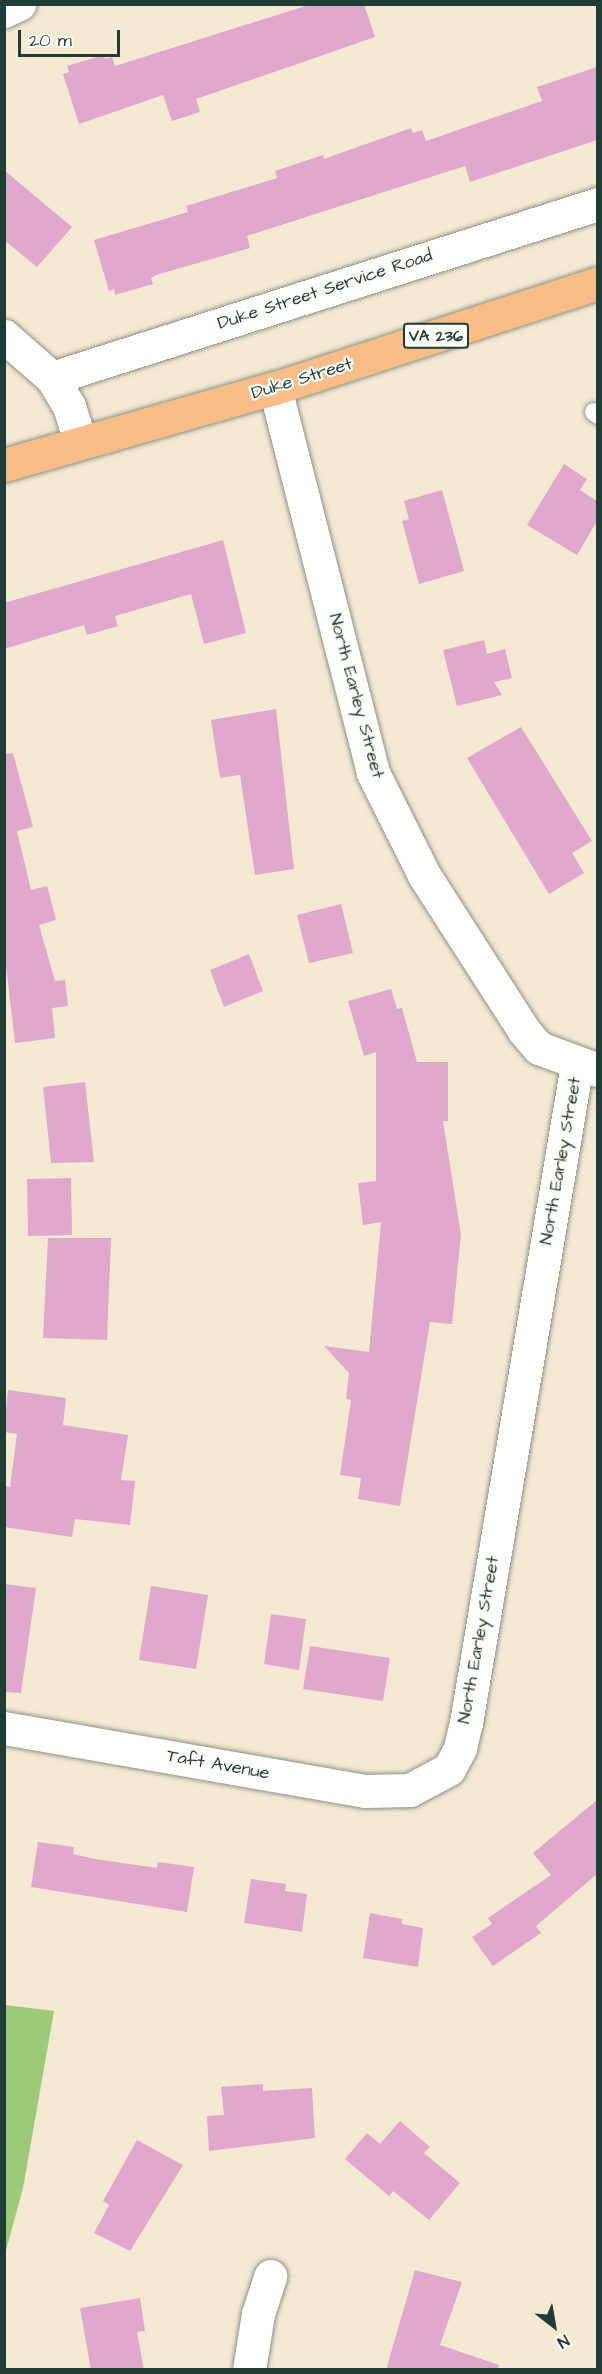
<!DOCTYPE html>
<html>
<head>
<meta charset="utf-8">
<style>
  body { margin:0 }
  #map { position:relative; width:602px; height:2374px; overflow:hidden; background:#f5e9d3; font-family:"Architects Daughter",sans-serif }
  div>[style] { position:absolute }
  .green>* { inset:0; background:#9cca79 }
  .building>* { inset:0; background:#e1a8cd }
  .roads { filter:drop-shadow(0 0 2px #8a9384) drop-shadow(0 0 2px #8a9384) }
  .lane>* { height:18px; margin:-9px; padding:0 9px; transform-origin:9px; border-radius:9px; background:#fff }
  .street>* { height:33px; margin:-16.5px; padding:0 16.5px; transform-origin:16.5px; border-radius:16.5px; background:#fff }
  .primary>* { height:33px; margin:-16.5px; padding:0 16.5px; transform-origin:16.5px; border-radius:16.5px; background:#f8bd88 }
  span { translate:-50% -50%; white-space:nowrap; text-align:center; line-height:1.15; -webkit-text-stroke:4.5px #fdfcf7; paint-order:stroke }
  .shield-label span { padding:2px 4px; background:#fdfcf7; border:2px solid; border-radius:4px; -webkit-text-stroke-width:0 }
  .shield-label { font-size:16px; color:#1f3d34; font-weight:700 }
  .street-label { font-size:18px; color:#1f3d34 }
  .frame { position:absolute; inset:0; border:6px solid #1f3d34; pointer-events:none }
  .north { position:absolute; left:524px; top:2296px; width:60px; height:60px; -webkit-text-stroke:4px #fdfcf7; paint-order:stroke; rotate:149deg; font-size:16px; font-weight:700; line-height:24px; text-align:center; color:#1f3d34 }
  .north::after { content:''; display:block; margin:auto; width:21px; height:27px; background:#1f3d34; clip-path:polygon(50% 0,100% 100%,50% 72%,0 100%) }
  .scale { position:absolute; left:18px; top:30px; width:102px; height:27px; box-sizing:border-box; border:3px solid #1f3d34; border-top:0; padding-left:8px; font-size:18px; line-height:21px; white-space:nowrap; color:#1f3d34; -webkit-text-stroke:4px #fdfcf7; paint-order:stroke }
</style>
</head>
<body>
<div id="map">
  <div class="green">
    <div style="clip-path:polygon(5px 2005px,54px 2011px,23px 2188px,5px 2254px)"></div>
  </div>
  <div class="building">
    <div style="clip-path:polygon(312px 4px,364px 4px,375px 37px,196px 99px,200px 112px,172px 121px,163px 95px,79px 124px,63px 74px,69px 72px,67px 66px,104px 55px,105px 59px,112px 57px,115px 66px)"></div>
    <div style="clip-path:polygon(597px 67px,597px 140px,470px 182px,465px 166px,247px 236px,250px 248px,156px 275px,151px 278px,153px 284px,115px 295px,114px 289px,109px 291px,94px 240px,188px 212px,186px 206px,277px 178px,275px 171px,323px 155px,324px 159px,411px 128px,413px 133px,422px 130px,426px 141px,542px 101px,537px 87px)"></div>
    <div style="clip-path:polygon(4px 170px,72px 227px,37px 267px,4px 240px)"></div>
    <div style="clip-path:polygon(564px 464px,587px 479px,580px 490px,597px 501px,597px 521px,577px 555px,527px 525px)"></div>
    <div style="clip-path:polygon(442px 490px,464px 571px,419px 584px,402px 521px,409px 519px,404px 501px)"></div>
    <div style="clip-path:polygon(223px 540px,246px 633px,204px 644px,191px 594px,115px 616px,118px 626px,87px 635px,84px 625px,4px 649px,4px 603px)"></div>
    <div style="clip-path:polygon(484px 640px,487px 654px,505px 649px,512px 678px,494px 682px,502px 695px,457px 706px,443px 650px)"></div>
    <div style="clip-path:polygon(276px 709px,294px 869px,255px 875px,240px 775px,220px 778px,211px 720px)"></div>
    <div style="clip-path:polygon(521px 727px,592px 841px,572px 853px,584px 873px,549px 894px,467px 758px)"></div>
    <div style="clip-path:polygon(13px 753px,33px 827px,17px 831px,31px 890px,47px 886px,56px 920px,39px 925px,55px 981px,65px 980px,68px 1006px,52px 1008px,55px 1038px,15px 1043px,4px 948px,4px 754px)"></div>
    <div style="clip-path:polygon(341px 904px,353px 953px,309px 963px,297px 915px)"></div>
    <div style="clip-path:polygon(249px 954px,263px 991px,224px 1007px,210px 970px)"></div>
    <div style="clip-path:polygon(391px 989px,397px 1009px,402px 1008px,417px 1062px,448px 1062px,448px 1121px,443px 1121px,461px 1235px,452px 1324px,430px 1322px,400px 1506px,358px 1499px,361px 1478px,340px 1475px,351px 1400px,346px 1399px,349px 1373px,324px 1346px,369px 1352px,381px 1222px,363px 1225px,358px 1183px,376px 1181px,376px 1052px,364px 1056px,348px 1001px)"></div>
    <div style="clip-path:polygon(85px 1082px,94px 1162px,51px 1163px,43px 1087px)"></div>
    <div style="clip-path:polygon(71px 1178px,72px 1235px,28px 1236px,27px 1179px)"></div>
    <div style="clip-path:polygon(48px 1238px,111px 1238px,107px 1340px,43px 1338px)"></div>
    <div style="clip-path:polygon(8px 1390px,66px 1398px,63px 1425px,128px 1435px,121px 1480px,135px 1481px,130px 1525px,75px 1519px,72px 1537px,4px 1527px,4px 1486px,10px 1487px,17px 1434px,4px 1432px)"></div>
    <div style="clip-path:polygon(4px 1584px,36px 1588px,21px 1693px,4px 1692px)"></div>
    <div style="clip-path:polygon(151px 1586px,208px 1595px,196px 1669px,139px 1660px)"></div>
    <div style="clip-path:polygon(271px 1614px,306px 1619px,299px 1670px,264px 1664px)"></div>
    <div style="clip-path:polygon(310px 1646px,390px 1658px,383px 1701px,303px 1689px)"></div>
    <div style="clip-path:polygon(597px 1800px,597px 1874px,536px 1926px,541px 1933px,493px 1966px,472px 1937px,492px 1924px,488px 1918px,551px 1875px,533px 1853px)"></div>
    <div style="clip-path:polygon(38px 1842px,74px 1847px,73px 1854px,95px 1859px,157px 1868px,158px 1862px,194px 1867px,187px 1912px,31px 1887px)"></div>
    <div style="clip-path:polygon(251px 1879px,286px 1884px,285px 1891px,307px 1894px,302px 1932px,244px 1923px)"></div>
    <div style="clip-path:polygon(370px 1913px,402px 1919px,402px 1924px,423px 1928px,418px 1967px,363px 1958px)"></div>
    <div style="clip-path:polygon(263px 2084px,263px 2091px,312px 2088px,315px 2138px,209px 2151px,207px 2116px,224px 2115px,221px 2087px)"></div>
    <div style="clip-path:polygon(400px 2121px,430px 2147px,424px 2153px,460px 2183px,429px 2220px,393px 2191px,389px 2196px,345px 2159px,367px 2133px,380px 2144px)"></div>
    <div style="clip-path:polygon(137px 2140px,183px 2165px,130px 2251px,94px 2233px,109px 2205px,103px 2201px)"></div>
    <div style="clip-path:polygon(415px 2270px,462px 2282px,440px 2345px,499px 2365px,498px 2370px,386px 2370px)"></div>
    <div style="clip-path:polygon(140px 2298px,145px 2331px,137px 2332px,144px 2370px,91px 2370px,80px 2308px)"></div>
  </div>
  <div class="roads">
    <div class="lane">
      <div style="left:594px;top:412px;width:5px;rotate:37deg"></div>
    </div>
    <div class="street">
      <div style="left:4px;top:11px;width:17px;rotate:-25deg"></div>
      <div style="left:4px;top:336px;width:64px;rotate:41.2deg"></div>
      <div style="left:52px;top:378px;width:33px;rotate:59deg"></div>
      <div style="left:69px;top:406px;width:38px;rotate:73deg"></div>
      <div style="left:52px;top:378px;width:573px;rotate:-17.68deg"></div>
      <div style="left:275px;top:388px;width:397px;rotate:75.7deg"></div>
      <div style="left:373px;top:773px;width:114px;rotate:63.4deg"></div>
      <div style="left:424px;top:875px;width:185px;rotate:57.3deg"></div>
      <div style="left:524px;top:1031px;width:23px;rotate:49deg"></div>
      <div style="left:539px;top:1048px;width:63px;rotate:20.4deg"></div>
      <div style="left:4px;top:1728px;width:365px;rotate:9.9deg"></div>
      <div style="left:364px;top:1791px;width:46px;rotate:-1.2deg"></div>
      <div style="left:410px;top:1790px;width:44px;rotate:-28.3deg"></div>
      <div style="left:449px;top:1769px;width:24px;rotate:-62deg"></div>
      <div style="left:460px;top:1748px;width:26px;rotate:-77deg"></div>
      <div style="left:466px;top:1723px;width:668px;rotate:-80.44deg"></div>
      <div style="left:249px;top:2370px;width:57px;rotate:-80.9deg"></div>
      <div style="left:258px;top:2314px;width:40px;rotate:-72deg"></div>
    </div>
    <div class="primary">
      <div style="left:4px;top:465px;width:282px;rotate:-15.9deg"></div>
      <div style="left:275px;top:388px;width:340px;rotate:-18deg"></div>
    </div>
  </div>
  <div class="shield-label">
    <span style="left:436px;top:336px">VA 236</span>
  </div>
  <div class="street-label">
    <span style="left:325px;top:290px;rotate:-18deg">Duke Street Service Road</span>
    <span style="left:302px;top:379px;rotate:-17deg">Duke Street</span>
    <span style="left:356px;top:696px;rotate:75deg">North Earley Street</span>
    <span style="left:561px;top:1161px;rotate:-80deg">North Earley Street</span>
    <span style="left:479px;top:1640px;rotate:-80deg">North Earley Street</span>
    <span style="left:218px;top:1765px;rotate:10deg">Taft Avenue</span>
  </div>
  <div class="frame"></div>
  <div class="north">N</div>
  <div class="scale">20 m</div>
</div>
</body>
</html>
